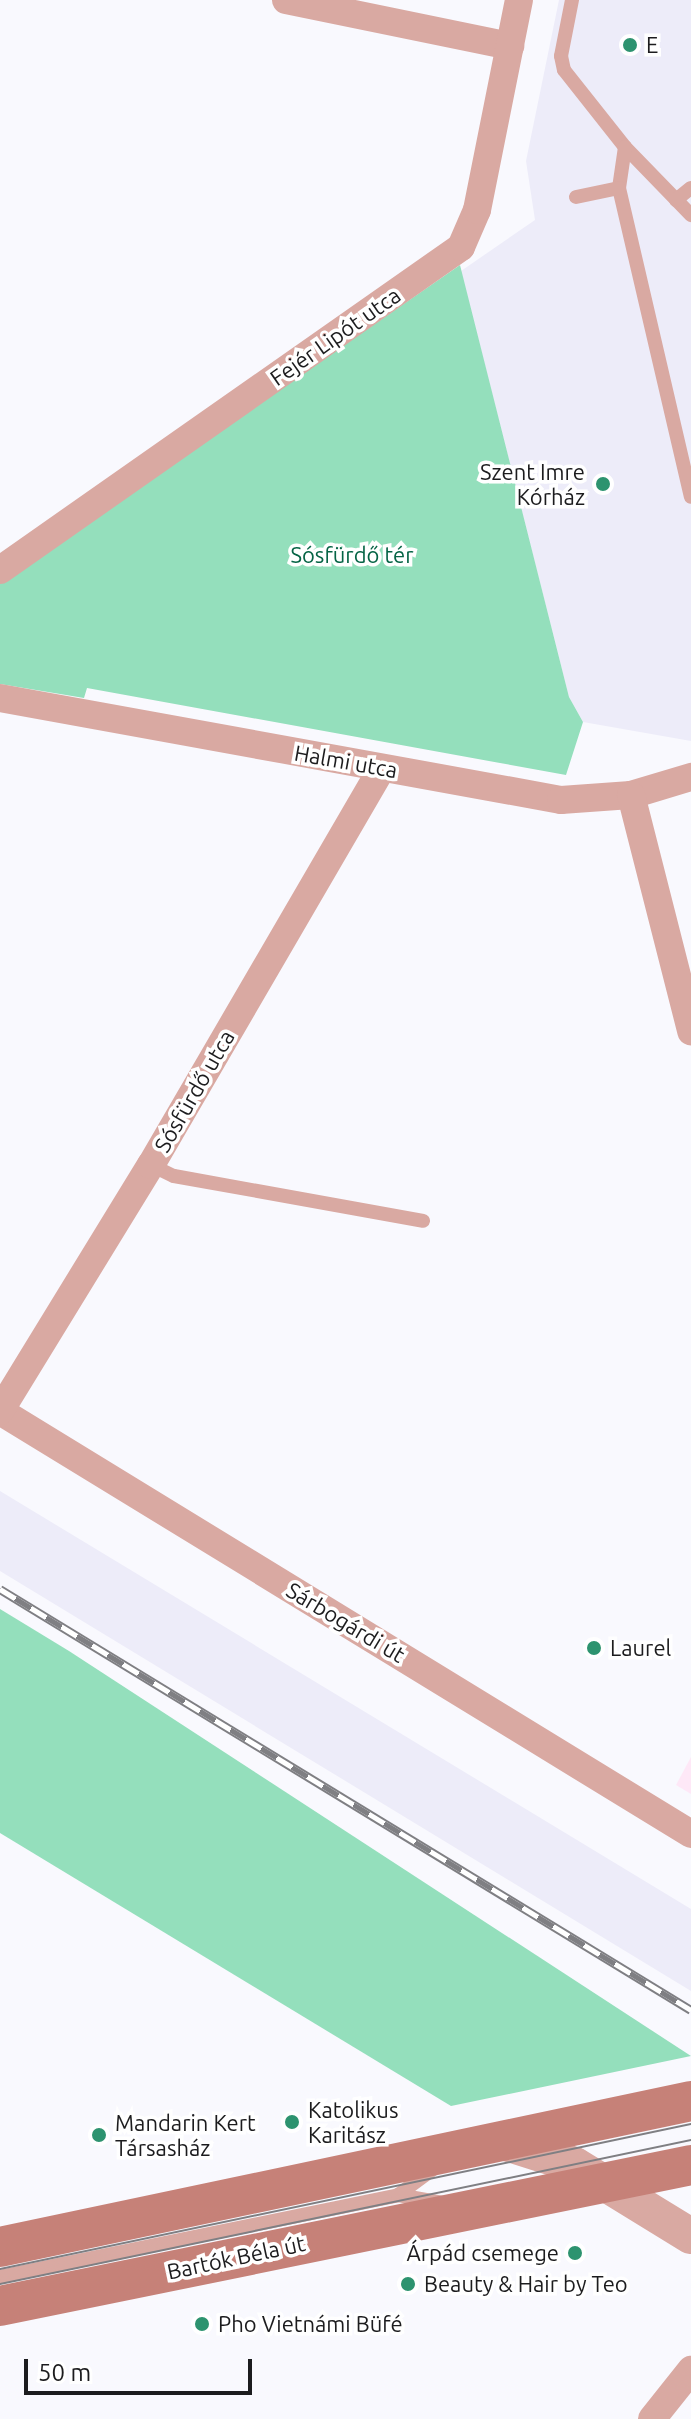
<!DOCTYPE html>
<html>
<head>
<meta charset="utf-8">
<style>
  body { margin:0 }
  #map { position:relative; width:691px; height:2419px; overflow:hidden; background:#f9f9fe; font-family:Ubuntu,sans-serif }
  div>[style] { position:absolute }
  .industrial>* { inset:0; background:#fee8f7 }
  .built>* { inset:0; background:#edecf9 }
  .green>* { inset:0; background:#94dfbc }
  .service>* { height:14px; margin:-7px; padding:0 7px; transform-origin:7px; border-radius:7px; background:#d9a9a2 }
  .minor>* { height:28px; margin:-14px; padding:0 14px; transform-origin:14px; border-radius:14px; background:#d9a9a2 }
  .tertiary>* { height:36px; margin:-18px; padding:0 18px; transform-origin:18px; border-radius:18px; background:#d9a9a2 }
  .secondary>* { height:40px; margin:-20px; padding:0 20px; transform-origin:20px; border-radius:20px; background:#c68178 }
  .tram>* { height:2px; margin:-1px; padding:0 1px; transform-origin:1px; border-radius:1px; background:#7f7f83 }
  .rail>* { height:9px; margin-top:-4.5px; transform-origin:0; background:repeating-linear-gradient(90deg,#fff 0 18px,#7f7f83 0 36px); box-sizing:border-box; border-block:2px solid #7f7f83 }
  .dots>* { width:22px; height:22px; translate:-50% -50%; box-sizing:border-box; border:4px solid #fff; border-radius:50% }
  span { translate:-50% -50%; white-space:nowrap; text-align:center; line-height:1.15; -webkit-text-stroke:7px #fff; paint-order:stroke }
  .poi-label { font-size:22px; color:#1c1c1e }
  .left { translate:0 -50%; text-align:left }
  .right { translate:-100% -50%; text-align:right }
  .street-label { font-size:22px; color:#1c1c1e }
  .park-label { font-size:22px; color:#056445 }
  .scale { position:absolute; left:24px; top:2359px; width:228px; height:36px; box-sizing:border-box; border:4px solid #1c1c1e; border-top:0; padding-left:10px; font-size:24px; line-height:28px; white-space:nowrap; color:#1c1c1e; -webkit-text-stroke:6px #fff; paint-order:stroke }
</style>
</head>
<body>
<div id="map">
  <div class="industrial">
    <div style="clip-path:polygon(691px 1757px,691px 1794px,676px 1785px)"></div>
  </div>
  <div class="built">
    <div style="clip-path:polygon(559px 0,691px 0,691px 741px,583px 722px,569px 697px,461px 271px,535px 220px,526px 161px)"></div>
    <div style="clip-path:polygon(0 1491px,691px 1909px,691px 1991px,0 1571px)"></div>
  </div>
  <div class="green">
    <div style="clip-path:polygon(460px 265px,569px 697px,583px 722px,566px 775px,87px 688px,84px 698px,0 684px,0 583px)"></div>
    <div style="clip-path:polygon(0 1609px,69px 1651px,691px 2056px,451px 2106px,0 1833px)"></div>
  </div>
  <div class="service">
    <div style="left:572px;top:0;width:57px;rotate:101.1deg"></div>
    <div style="left:561px;top:56px;width:14px;rotate:78deg"></div>
    <div style="left:564px;top:70px;width:98px;rotate:51.6deg"></div>
    <div style="left:625px;top:147px;width:95px;rotate:45.9deg"></div>
    <div style="left:625px;top:147px;width:41px;rotate:98.3deg"></div>
    <div style="left:619px;top:188px;width:317px;rotate:76.9deg"></div>
    <div style="left:576px;top:197px;width:44px;rotate:-11.8deg"></div>
    <div style="left:676px;top:200px;width:19px;rotate:-39deg"></div>
    <div style="left:151px;top:1165px;width:25px;rotate:26deg"></div>
    <div style="left:174px;top:1176px;width:253px;rotate:10.2deg"></div>
    <div style="left:398px;top:2195px;width:44px;rotate:-36.6deg"></div>
    <div style="left:0;top:2277px;width:406px;rotate:-11.6deg"></div>
    <div style="left:398px;top:2195px;width:47px;rotate:9.9deg"></div>
  </div>
  <div class="minor">
    <div style="left:286px;top:0;width:229px;rotate:11.6deg"></div>
    <div style="left:0;top:570px;width:563px;rotate:-35.02deg"></div>
    <div style="left:461px;top:247px;width:40px;rotate:-66.6deg"></div>
    <div style="left:477px;top:210px;width:214px;rotate:-78.7deg"></div>
    <div style="left:0;top:698px;width:570px;rotate:10.3deg"></div>
    <div style="left:561px;top:800px;width:70px;rotate:-4.1deg"></div>
    <div style="left:631px;top:795px;width:63px;rotate:-16.7deg"></div>
    <div style="left:631px;top:795px;width:244px;rotate:75.7deg"></div>
    <div style="left:0;top:1411px;width:810px;rotate:31.47deg"></div>
    <div style="left:0;top:1411px;width:289px;rotate:-58.5deg"></div>
    <div style="left:151px;top:1165px;width:459px;rotate:-59.8deg"></div>
    <div style="left:652px;top:2419px;width:63px;rotate:-51.5deg"></div>
  </div>
  <div class="tertiary">
    <div style="left:506px;top:2143px;width:72px;rotate:17.7deg"></div>
    <div style="left:575px;top:2165px;width:136px;rotate:31.5deg"></div>
  </div>
  <div class="secondary">
    <div style="left:0;top:2247px;width:706px;rotate:-11.93deg"></div>
    <div style="left:0;top:2306px;width:705px;rotate:-11.53deg"></div>
  </div>
  <div class="tram">
    <div style="left:0;top:2269px;width:706px;rotate:-11.85deg"></div>
    <div style="left:0;top:2284px;width:706px;rotate:-11.77deg"></div>
  </div>
  <div class="rail">
    <div style="left:0;top:1589px;width:809px;rotate:31.35deg"></div>
  </div>
  <div class="dots">
    <div style="left:630px;top:45px;background:#2d936f"></div>
    <div style="left:603px;top:484px;background:#2d936f"></div>
    <div style="left:594px;top:1648px;background:#2d936f"></div>
    <div style="left:292px;top:2122px;background:#2d936f"></div>
    <div style="left:99px;top:2135px;background:#2d936f"></div>
    <div style="left:575px;top:2253px;background:#2d936f"></div>
    <div style="left:408px;top:2284px;background:#2d936f"></div>
    <div style="left:202px;top:2324px;background:#2d936f"></div>
  </div>
  <div class="poi-label">
    <span class="left" style="left:646px;top:45px">E</span>
    <span class="right" style="left:585px;top:484px">Szent Imre<br>Kórház</span>
    <span class="left" style="left:610px;top:1648px">Laurel</span>
    <span class="left" style="left:308px;top:2122px">Katolikus<br>Karitász</span>
    <span class="left" style="left:115px;top:2135px">Mandarin Kert<br>Társasház</span>
    <span class="right" style="left:559px;top:2253px">Árpád csemege</span>
    <span class="left" style="left:424px;top:2284px">Beauty &amp; Hair by Teo</span>
    <span class="left" style="left:218px;top:2324px">Pho Vietnámi Büfé</span>
  </div>
  <div class="street-label">
    <span style="left:335px;top:336px;rotate:-35deg">Fejér Lipót utca</span>
    <span style="left:346px;top:761px;rotate:10deg">Halmi utca</span>
    <span style="left:194px;top:1091px;rotate:-60deg">Sósfürdő utca</span>
    <span style="left:346px;top:1622px;rotate:31deg">Sárbogárdi út</span>
    <span style="left:236px;top:2257px;rotate:-12deg">Bartók Béla út</span>
  </div>
  <div class="park-label">
    <span style="left:352px;top:555px">Sósfürdő tér</span>
  </div>
  <div class="scale">50 m</div>
</div>
</body>
</html>
